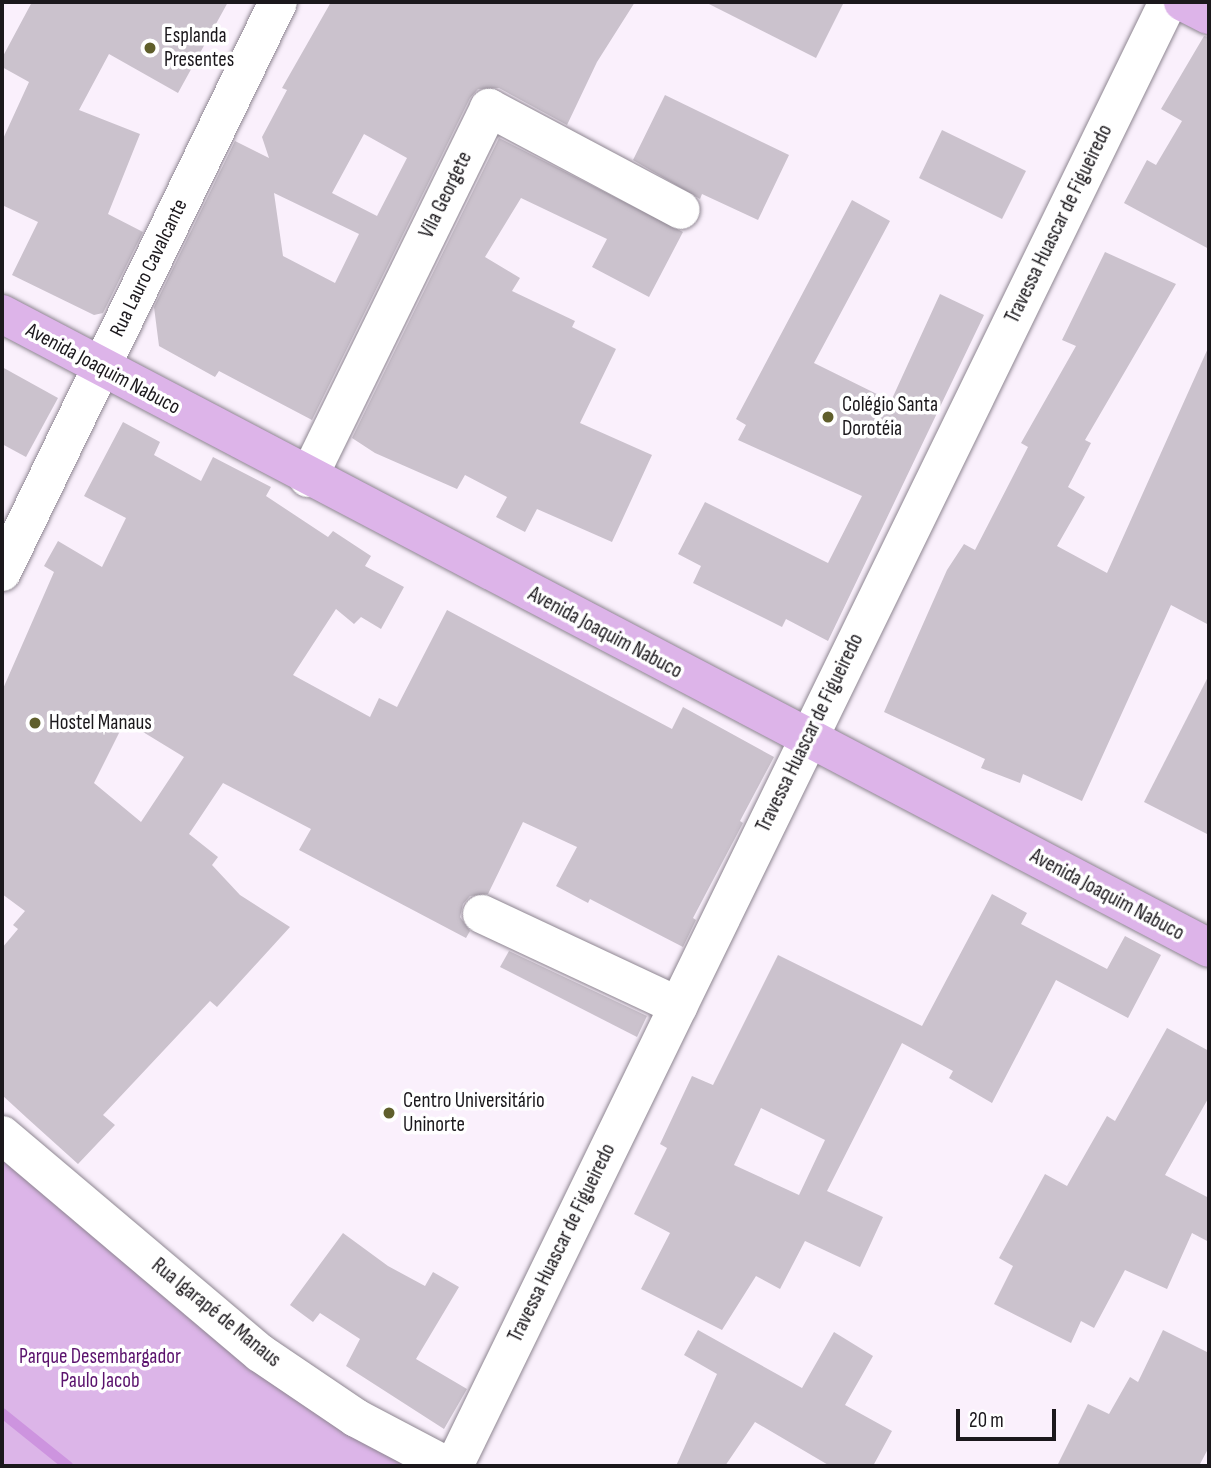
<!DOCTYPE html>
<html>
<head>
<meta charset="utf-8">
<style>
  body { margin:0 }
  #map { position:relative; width:1211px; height:1468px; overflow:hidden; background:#faf0fc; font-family:"Sofia Sans Condensed",sans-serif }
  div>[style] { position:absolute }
  .green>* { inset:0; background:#dcb5e8 }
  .stream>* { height:10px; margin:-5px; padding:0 5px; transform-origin:5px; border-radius:5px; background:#cd94df }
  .building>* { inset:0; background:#cbc2cd }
  .roads { filter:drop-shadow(0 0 2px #8e8691) drop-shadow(0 0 2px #8e8691) }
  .minor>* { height:38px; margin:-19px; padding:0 19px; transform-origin:19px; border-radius:19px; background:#fff }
  .major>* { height:38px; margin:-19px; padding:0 19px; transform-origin:19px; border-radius:19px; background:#ddb4e9 }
  .dots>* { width:19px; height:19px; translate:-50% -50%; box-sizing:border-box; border:4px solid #fff; border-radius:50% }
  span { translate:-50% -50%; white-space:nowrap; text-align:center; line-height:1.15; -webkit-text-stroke:7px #fff; paint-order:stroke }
  .poi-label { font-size:21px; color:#1b181c }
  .left { translate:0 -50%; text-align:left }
  .street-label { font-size:21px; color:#1b181c }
  .park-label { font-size:21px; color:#5b136d }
  .frame { position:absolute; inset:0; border:4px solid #1b181c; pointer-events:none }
  .scale { position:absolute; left:956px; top:1409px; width:100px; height:32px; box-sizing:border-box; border:4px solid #1b181c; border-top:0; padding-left:9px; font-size:21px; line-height:24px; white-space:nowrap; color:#1b181c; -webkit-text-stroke:5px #fff; paint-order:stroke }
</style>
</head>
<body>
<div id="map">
  <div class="green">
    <div style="clip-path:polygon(2px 1159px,275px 1385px,406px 1466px,2px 1466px)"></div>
  </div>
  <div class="stream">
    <div style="left:2px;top:1413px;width:85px;rotate:38.8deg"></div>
  </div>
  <div class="building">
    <div style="clip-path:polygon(32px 2px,228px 2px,178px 93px,109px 54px,79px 110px,140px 134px,108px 214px,143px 232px,103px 313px,94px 315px,12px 275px,38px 222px,2px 205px,2px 141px,29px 82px,2px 67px,2px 58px)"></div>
    <div style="clip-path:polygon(evenodd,331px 2px,635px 2px,597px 62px,567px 125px,499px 88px,478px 89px,470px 98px,312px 420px,219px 371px,215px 377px,159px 346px,154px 307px,235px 141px,269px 158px,262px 137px,287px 90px,282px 88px,331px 2px,364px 134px,407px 158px,377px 216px,332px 193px,364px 134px,331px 2px,274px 193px,359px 234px,335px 283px,283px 256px,274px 193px)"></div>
    <div style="clip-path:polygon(705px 2px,844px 2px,816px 58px)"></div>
    <div style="clip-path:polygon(1204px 36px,1209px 37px,1209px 249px,1124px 203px,1147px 160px,1156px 165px,1182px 121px,1161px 109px)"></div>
    <div style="clip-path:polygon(665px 95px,789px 155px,758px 220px,702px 194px,700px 199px,633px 160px)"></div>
    <div style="clip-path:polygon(942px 130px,1026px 171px,1002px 219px,919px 178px)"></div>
    <div style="clip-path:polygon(499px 138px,683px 232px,649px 297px,592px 267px,607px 239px,521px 198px,485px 257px,520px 278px,512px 291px,575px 321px,572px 327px,616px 349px,580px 423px,652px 455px,612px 542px,537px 509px,525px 532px,496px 517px,507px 497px,465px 475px,457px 489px,375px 453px,352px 438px)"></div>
    <div style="clip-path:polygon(852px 200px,890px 221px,814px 363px,891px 401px,940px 294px,984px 315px,828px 641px,786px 619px,782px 627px,693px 583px,701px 566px,678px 554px,705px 502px,828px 563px,862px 496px,738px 440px,746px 425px,736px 419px)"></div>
    <div style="clip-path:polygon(1105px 252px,1176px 284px,1085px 440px,1091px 443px,1068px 487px,1085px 497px,1057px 546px,1107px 573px,1209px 346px,1209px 625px,1171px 605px,1082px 801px,1023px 774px,1020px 783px,981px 768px,985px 759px,884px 712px,947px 570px,964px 544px,975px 550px,1028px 447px,1021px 443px,1076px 346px,1062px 340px)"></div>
    <div style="clip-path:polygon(2px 367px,58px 398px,26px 457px,2px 444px)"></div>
    <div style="clip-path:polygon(evenodd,123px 422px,160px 442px,154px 455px,201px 481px,213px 457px,271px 487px,266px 496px,328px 537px,333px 531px,371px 556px,365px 566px,404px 587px,381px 629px,361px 617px,354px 624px,336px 609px,293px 675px,370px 717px,379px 698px,397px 707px,447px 610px,672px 729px,683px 707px,774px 757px,740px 821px,743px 823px,693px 918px,696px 920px,683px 947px,590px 899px,588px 903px,556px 886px,577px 847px,523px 822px,488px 894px,470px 896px,463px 904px,460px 917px,470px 931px,466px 938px,299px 850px,311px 829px,223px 783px,189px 834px,218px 857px,212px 865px,240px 895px,290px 927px,217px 1007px,210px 1001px,103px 1115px,115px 1125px,78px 1164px,27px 1118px,2px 1095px,2px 948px,18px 929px,13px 925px,25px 911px,2px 894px,2px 691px,54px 572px,44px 566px,58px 541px,102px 567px,126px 518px,84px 496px,123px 422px,125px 721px,184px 757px,141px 822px,94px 783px,125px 721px)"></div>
    <div style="clip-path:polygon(1209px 675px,1209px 835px,1144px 802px)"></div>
    <div style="clip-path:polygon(evenodd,992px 894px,1027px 913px,1021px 924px,1107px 969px,1125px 936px,1161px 955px,1128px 1018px,1056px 980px,992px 1103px,949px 1078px,953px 1071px,902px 1043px,827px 1191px,883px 1217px,860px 1267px,805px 1241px,780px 1289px,756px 1276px,722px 1330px,641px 1289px,670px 1233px,634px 1214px,667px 1148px,660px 1144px,692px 1076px,713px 1085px,778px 955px,922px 1026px,992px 894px,761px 1108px,825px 1140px,799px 1195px,734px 1165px,761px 1108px)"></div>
    <div style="clip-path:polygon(509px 951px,647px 1016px,637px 1037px,500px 967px)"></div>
    <div style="clip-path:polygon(1167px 1028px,1209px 1051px,1209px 1097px,1165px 1175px,1209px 1198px,1209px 1242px,1192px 1233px,1167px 1289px,1125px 1270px,1094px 1328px,1081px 1321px,1071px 1343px,994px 1304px,1013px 1266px,999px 1258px,1045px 1174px,1067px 1186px,1107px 1116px,1115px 1121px)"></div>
    <div style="clip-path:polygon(343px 1233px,388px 1266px,425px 1286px,433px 1272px,459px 1287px,416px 1359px,467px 1389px,444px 1429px,346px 1366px,360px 1339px,320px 1313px,313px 1322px,290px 1305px)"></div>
    <div style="clip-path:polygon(698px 1330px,802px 1388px,834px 1332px,873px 1356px,845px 1405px,892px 1431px,873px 1466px,830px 1466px,755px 1422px,725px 1466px,676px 1466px,717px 1374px,684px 1355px)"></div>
    <div style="clip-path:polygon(1163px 1330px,1209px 1353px,1209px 1447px,1199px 1466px,1057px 1466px,1088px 1404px,1109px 1414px,1130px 1377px,1138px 1382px)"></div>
  </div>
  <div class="roads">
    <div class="minor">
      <div style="left:308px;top:478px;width:412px;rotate:-63.9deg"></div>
      <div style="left:489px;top:108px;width:217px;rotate:28deg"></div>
      <div style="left:2px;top:572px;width:633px;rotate:-64.16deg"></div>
      <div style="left:482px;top:914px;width:217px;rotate:25.1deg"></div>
      <div style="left:2px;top:1135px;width:338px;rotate:40.2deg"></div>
      <div style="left:260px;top:1353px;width:116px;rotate:34.1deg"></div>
      <div style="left:356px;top:1418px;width:103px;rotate:27.8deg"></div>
      <div style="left:454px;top:1466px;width:1629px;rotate:-64deg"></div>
    </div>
    <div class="major">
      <div style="left:1183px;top:2px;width:29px;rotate:27deg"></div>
      <div style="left:2px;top:314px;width:1363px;rotate:27.71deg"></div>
    </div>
  </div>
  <div class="dots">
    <div style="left:150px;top:48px;background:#5f5e2b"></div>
    <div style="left:828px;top:417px;background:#5f5e2b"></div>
    <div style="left:35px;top:723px;background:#5f5e2b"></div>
    <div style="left:389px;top:1113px;background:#5f5e2b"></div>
  </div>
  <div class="poi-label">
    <span class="left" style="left:164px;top:48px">Esplanda<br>Presentes</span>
    <span class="left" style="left:842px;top:417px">Colégio Santa<br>Dorotéia</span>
    <span class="left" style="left:49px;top:723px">Hostel Manaus</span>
    <span class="left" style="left:403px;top:1113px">Centro Universitário<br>Uninorte</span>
  </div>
  <div class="street-label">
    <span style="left:446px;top:195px;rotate:-64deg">Vila Georgete</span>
    <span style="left:1059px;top:224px;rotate:-64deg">Travessa Huascar de Figueiredo</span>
    <span style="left:149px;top:268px;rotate:-64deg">Rua Lauro Cavalcante</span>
    <span style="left:103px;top:369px;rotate:28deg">Avenida Joaquim Nabuco</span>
    <span style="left:605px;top:633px;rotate:28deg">Avenida Joaquim Nabuco</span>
    <span style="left:810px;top:733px;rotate:-64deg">Travessa Huascar de Figueiredo</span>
    <span style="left:1107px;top:895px;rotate:28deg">Avenida Joaquim Nabuco</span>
    <span style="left:562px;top:1243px;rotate:-64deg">Travessa Huascar de Figueiredo</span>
    <span style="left:216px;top:1313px;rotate:39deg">Rua Igarapé de Manaus</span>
  </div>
  <div class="park-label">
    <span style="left:100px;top:1369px">Parque Desembargador<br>Paulo Jacob</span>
  </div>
  <div class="frame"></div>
  <div class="scale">20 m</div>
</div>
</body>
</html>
